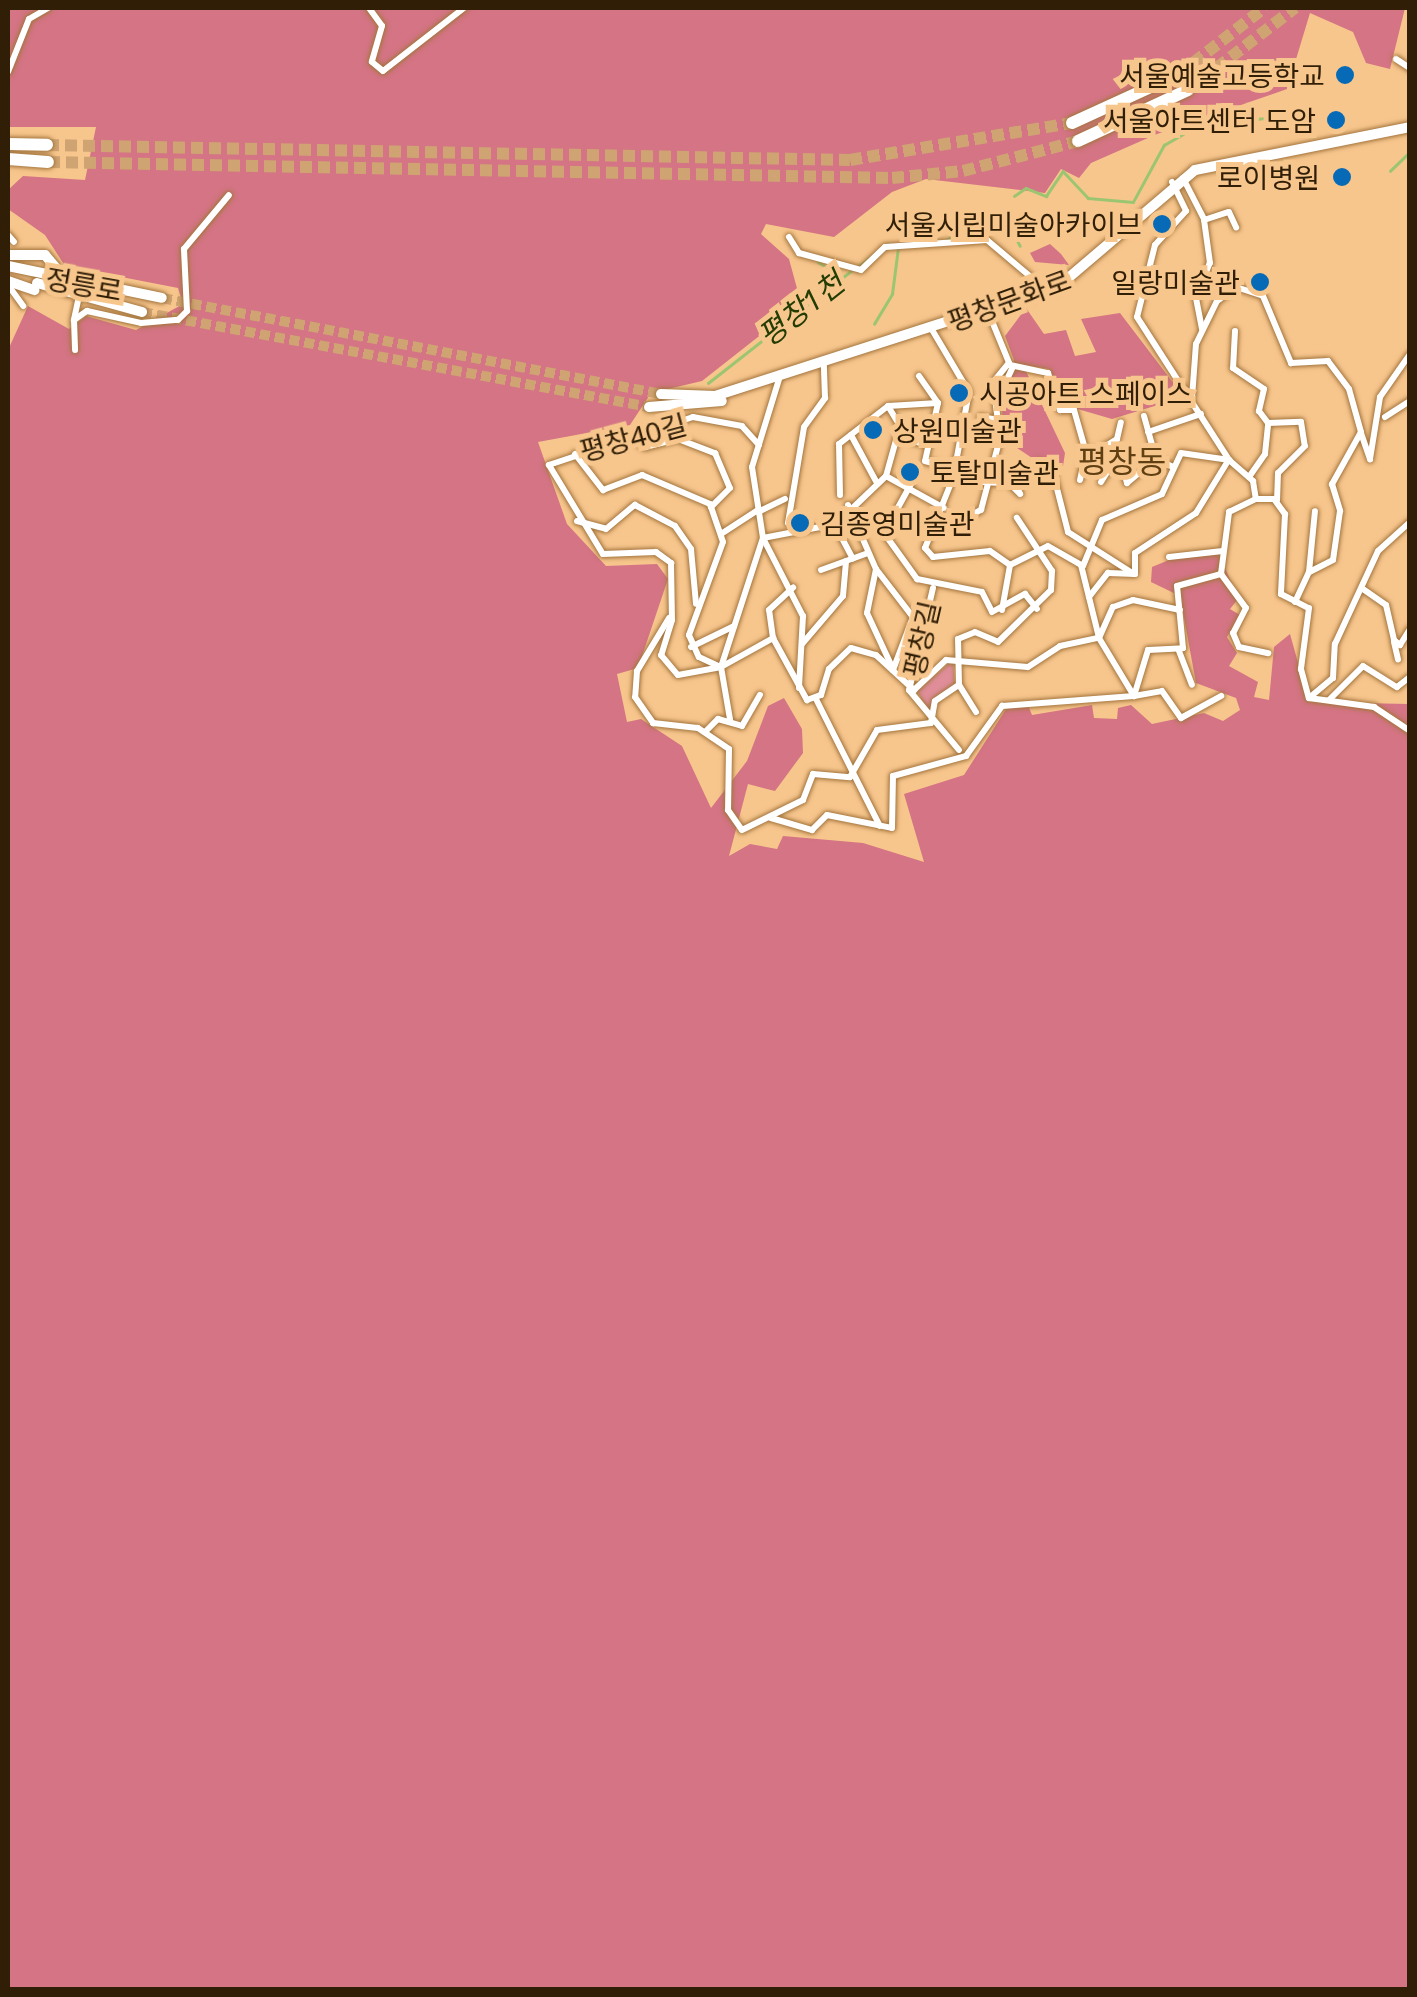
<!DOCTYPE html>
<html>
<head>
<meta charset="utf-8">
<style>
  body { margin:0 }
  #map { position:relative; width:1417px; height:1997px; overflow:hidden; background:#f7c68d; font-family:"Noto Sans","Noto Sans KR",sans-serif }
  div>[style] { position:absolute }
  .green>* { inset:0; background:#e08e9a }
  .forest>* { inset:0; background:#d47484 }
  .stream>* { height:2.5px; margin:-1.25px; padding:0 1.25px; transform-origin:1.25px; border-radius:1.25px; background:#9cc571 }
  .major-tunnel>* { height:10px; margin-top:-5px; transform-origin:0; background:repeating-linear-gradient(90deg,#cfa472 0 10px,transparent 0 15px) }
  .highway-tunnel>* { height:12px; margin-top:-6px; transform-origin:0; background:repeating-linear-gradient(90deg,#cfa472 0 12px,transparent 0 18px) }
  .roads { filter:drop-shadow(0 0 2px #a3753d) drop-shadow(0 0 2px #a3753d) }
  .minor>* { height:6px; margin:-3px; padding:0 3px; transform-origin:3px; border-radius:3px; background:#fff }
  .major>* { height:10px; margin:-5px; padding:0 5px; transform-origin:5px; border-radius:5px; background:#fff }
  .highway>* { height:12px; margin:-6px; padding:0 6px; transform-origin:6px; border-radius:6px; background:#fff }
  .dots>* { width:28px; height:28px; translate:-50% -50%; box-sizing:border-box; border:5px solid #f7c68d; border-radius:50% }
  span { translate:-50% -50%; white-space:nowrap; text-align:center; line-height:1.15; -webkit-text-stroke:10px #f7c68d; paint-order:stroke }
  .poi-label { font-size:28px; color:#301e06 }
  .right { translate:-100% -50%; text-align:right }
  .left { translate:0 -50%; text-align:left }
  .street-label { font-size:28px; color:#301e06 }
  .water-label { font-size:30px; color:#233c00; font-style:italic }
  .quarter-label { font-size:32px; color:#603f13 }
  .frame { position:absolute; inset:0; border:10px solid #301e06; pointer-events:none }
</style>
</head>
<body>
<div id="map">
  <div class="green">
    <div style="clip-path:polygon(953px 660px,955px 687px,928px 711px,917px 691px)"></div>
  </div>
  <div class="forest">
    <div style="clip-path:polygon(8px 8px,1405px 8px,1390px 69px,1366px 63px,1353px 32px,1310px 13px,1287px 89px,1157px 134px,1091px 163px,1079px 178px,1061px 169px,1045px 193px,926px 179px,892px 192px,834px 237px,766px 224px,761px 234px,789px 259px,801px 303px,702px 381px,651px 393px,630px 425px,538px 442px,567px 524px,606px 566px,657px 564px,668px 579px,638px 668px,617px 674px,627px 722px,641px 719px,682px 746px,711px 808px,747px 761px,768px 706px,784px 698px,802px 729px,803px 753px,775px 791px,748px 784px,729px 856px,750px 844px,777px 849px,783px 836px,863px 843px,924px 862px,904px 794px,964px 775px,1008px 706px,1028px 705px,1032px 715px,1092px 705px,1094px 718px,1117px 719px,1118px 708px,1131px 705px,1152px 724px,1204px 713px,1223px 721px,1240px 710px,1236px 698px,1196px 683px,1180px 596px,1151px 582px,1152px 567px,1169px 560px,1218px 551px,1238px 599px,1230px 609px,1240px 615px,1227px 637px,1237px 653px,1229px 666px,1258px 682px,1254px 697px,1269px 700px,1274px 647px,1290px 634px,1309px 702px,1409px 704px,1409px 1989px,8px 1990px,8px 350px,28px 306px,69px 329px,86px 316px,136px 330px,183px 304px,178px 288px,65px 266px,45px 235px,8px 209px,8px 190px,23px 176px,85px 180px,96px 127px,8px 127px)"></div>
    <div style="clip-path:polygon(1050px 244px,1061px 254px,1069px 265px,1035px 262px,1030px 253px)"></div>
    <div style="clip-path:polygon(1026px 308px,1044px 334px,1066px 330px,1075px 356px,1096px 352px,1081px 319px,1120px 313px,1184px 397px,1112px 419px,1057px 403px,1049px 369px,1023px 365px,1065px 453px,1063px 466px,1047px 468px,1005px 440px,1001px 401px,1014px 360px,1005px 336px)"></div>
  </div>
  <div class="stream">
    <div style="left:1390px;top:171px;width:28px;rotate:-44deg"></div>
    <div style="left:1014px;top:196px;width:14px;rotate:-34deg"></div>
    <div style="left:1026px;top:188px;width:22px;rotate:22deg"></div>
    <div style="left:1046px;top:196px;width:30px;rotate:-56deg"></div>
    <div style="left:1063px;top:171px;width:37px;rotate:47deg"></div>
    <div style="left:1088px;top:198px;width:45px;rotate:5.1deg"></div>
    <div style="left:1133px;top:202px;width:65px;rotate:-61.5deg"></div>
    <div style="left:1164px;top:145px;width:34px;rotate:-30deg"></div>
    <div style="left:1193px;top:128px;width:102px;rotate:-7.9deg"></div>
    <div style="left:1294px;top:114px;width:30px;rotate:48deg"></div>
    <div style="left:946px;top:240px;width:44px;rotate:-31.2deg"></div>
    <div style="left:984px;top:217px;width:28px;rotate:19deg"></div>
    <div style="left:1010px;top:226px;width:22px;rotate:63deg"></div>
    <div style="left:818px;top:262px;width:26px;rotate:29deg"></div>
    <div style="left:859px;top:266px;width:36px;rotate:-38deg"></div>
    <div style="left:874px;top:324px;width:35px;rotate:-59deg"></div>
    <div style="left:892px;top:294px;width:46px;rotate:-82.6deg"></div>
    <div style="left:708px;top:383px;width:183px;rotate:-38.1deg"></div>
  </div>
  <div class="major-tunnel">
    <div style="left:162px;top:298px;width:508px;rotate:10.89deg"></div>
    <div style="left:142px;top:312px;width:516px;rotate:10.61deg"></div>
  </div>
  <div class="highway-tunnel">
    <div style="left:1179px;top:74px;width:108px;rotate:-37.8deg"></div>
    <div style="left:1188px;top:90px;width:135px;rotate:-37.5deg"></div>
    <div style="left:47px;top:145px;width:803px;rotate:1.07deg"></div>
    <div style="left:850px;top:160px;width:225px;rotate:-9.5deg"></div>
    <div style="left:48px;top:162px;width:844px;rotate:1.09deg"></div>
    <div style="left:892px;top:178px;width:71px;rotate:-5.6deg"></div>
    <div style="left:963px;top:171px;width:119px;rotate:-14.6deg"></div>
  </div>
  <div class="roads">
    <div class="minor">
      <div style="left:369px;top:8px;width:22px;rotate:54deg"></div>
      <div style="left:382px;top:26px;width:37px;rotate:106deg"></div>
      <div style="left:372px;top:62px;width:14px;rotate:39deg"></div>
      <div style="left:383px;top:71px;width:103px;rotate:-37.9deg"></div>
      <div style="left:1396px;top:59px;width:17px;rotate:33deg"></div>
      <div style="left:8px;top:72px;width:57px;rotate:-68.4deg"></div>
      <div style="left:29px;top:19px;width:22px;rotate:-30deg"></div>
      <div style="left:1183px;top:178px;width:46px;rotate:62.9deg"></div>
      <div style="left:1172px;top:182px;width:32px;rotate:64deg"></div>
      <div style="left:1186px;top:211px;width:46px;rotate:132.4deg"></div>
      <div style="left:1155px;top:245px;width:74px;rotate:104deg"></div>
      <div style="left:1137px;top:317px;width:170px;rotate:57.2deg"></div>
      <div style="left:1229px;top:460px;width:32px;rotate:41deg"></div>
      <div style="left:1253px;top:481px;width:18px;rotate:81deg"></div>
      <div style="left:8px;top:235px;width:9px;rotate:49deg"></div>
      <div style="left:789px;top:237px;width:19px;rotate:58deg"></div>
      <div style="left:799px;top:253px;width:64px;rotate:15.3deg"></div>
      <div style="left:861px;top:270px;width:33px;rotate:-44deg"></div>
      <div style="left:885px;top:247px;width:102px;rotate:-3.9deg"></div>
      <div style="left:987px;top:240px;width:76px;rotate:40.2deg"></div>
      <div style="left:8px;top:285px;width:26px;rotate:54deg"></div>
      <div style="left:79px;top:296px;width:25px;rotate:102deg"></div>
      <div style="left:74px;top:320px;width:16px;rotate:-35deg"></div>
      <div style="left:87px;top:311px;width:55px;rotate:12.5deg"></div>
      <div style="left:141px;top:323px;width:37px;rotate:-5deg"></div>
      <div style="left:178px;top:320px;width:13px;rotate:-45deg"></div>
      <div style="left:187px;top:311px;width:62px;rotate:-92.8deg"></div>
      <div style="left:184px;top:249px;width:70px;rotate:-50.2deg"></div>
      <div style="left:987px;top:309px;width:61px;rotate:67.7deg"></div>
      <div style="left:1010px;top:365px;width:39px;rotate:12deg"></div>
      <div style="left:1048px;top:373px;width:39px;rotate:72deg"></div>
      <div style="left:1060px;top:410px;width:14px"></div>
      <div style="left:1074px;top:410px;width:44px;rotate:74.1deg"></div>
      <div style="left:1086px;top:452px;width:12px;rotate:-9deg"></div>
      <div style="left:1098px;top:450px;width:22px;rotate:60deg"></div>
      <div style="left:1109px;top:469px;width:14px;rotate:-30deg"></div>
      <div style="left:1121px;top:462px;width:22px;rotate:74deg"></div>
      <div style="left:1127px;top:483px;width:38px;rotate:-40deg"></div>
      <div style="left:74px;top:320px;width:30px;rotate:88deg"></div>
      <div style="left:931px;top:328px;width:74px;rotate:59.3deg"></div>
      <div style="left:969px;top:392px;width:87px;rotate:100.5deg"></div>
      <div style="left:953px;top:478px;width:75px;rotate:111.8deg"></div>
      <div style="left:925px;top:548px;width:12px;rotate:48deg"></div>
      <div style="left:933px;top:557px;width:57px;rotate:-6deg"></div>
      <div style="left:990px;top:551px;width:24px;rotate:35deg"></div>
      <div style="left:1010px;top:565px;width:42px;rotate:-26.6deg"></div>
      <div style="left:1048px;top:546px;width:40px;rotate:29.7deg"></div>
      <div style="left:1083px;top:566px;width:50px;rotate:-67.6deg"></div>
      <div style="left:1102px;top:520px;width:65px;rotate:-23.4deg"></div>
      <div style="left:1162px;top:494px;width:45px;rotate:-65.1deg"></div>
      <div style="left:1181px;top:453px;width:49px;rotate:8.3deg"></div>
      <div style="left:1202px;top:329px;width:33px;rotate:-101deg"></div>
      <div style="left:1196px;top:297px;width:37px;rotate:-68deg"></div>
      <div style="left:1210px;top:263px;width:43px;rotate:-97.9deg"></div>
      <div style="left:1204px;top:220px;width:26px;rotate:-18deg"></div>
      <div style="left:1229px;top:212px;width:17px;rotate:65deg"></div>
      <div style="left:1235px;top:331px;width:37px;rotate:93deg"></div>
      <div style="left:1233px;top:368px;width:37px;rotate:34deg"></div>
      <div style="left:1264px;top:389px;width:23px;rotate:103deg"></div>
      <div style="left:1259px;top:411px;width:15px;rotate:53deg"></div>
      <div style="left:780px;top:376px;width:95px;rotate:107.1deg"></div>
      <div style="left:752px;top:467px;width:72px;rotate:81.2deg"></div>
      <div style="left:763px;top:538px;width:88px;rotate:62.9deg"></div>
      <div style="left:803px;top:616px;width:72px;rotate:93.2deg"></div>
      <div style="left:919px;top:376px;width:33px;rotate:55deg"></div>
      <div style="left:938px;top:403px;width:59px;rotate:102.6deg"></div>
      <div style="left:925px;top:461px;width:31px;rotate:15deg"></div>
      <div style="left:995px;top:380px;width:22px;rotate:-51deg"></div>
      <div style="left:1192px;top:398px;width:54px;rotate:-85.8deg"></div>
      <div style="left:1196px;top:344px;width:48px;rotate:-64deg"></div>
      <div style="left:1217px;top:301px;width:24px;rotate:-36deg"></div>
      <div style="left:1236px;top:287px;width:28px;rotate:18deg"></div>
      <div style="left:1263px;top:296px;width:73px;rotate:67.3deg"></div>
      <div style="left:1291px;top:363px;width:37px;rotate:-3deg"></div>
      <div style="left:1328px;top:361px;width:35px;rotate:53deg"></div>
      <div style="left:1349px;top:389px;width:45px;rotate:74.4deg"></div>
      <div style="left:1361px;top:432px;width:60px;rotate:119.1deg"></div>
      <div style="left:1332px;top:484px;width:28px;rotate:73deg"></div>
      <div style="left:1340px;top:511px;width:49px;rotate:98.1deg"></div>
      <div style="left:1333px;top:560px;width:27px;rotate:153deg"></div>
      <div style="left:1144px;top:416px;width:45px;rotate:74.4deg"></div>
      <div style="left:1156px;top:459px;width:19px;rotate:25deg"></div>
      <div style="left:980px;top:417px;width:18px;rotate:9deg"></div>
      <div style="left:1385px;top:417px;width:30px;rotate:-33deg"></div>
      <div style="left:1148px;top:432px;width:56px;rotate:-18.8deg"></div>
      <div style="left:1361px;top:433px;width:28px;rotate:71deg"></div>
      <div style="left:1370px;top:459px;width:63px;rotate:-80.8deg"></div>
      <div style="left:1380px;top:397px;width:52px;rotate:-55.1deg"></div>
      <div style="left:851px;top:435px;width:55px;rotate:61.6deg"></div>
      <div style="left:897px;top:437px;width:33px;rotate:14deg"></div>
      <div style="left:632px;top:438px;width:16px;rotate:35deg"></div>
      <div style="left:645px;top:447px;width:34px;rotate:-14deg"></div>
      <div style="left:678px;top:439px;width:40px;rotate:21deg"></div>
      <div style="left:715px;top:453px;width:38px;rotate:67deg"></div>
      <div style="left:730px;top:488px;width:27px;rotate:135deg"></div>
      <div style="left:759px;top:445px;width:25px;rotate:-132deg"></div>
      <div style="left:742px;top:426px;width:50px;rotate:-169.6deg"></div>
      <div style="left:693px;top:417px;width:152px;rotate:161.6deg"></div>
      <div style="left:549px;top:465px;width:104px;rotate:58.8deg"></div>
      <div style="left:603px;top:554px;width:53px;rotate:-2.2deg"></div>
      <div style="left:656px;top:552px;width:19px;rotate:36deg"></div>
      <div style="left:671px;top:563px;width:57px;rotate:89deg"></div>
      <div style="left:672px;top:620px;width:37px;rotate:107deg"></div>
      <div style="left:661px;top:655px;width:26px;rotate:50deg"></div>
      <div style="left:678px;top:675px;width:44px;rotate:-10.5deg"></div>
      <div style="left:721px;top:667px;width:60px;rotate:-29.1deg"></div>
      <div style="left:773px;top:638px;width:71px;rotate:61.3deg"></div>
      <div style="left:807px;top:700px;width:15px;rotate:-20deg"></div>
      <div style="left:821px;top:695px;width:27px;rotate:-73deg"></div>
      <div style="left:829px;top:669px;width:30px;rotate:-44deg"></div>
      <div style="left:851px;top:648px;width:26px;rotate:16deg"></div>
      <div style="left:876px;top:655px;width:52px;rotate:42.6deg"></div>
      <div style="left:914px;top:690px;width:44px;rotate:-43.2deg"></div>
      <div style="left:946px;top:660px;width:82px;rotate:4.9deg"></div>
      <div style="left:1028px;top:667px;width:38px;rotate:-33deg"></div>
      <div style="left:1060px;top:646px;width:40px;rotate:-12deg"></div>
      <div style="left:1099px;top:638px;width:34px;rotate:-66deg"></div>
      <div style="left:1113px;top:607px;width:21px;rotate:-19deg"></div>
      <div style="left:1133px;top:600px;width:48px;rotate:12deg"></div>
      <div style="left:1099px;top:450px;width:21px;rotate:-31deg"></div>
      <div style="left:1117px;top:439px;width:17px;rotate:-77deg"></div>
      <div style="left:575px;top:454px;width:46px;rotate:52.1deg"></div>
      <div style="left:603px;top:490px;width:42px;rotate:-21deg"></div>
      <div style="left:642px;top:475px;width:74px;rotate:23.1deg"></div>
      <div style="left:710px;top:504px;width:40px;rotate:71.1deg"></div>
      <div style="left:723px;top:542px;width:99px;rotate:110.1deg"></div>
      <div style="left:689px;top:635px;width:24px;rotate:66deg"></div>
      <div style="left:699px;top:657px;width:23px;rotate:25deg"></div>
      <div style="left:1039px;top:462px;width:18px;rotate:38deg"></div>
      <div style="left:1053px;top:473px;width:61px;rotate:75.7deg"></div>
      <div style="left:1068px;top:532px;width:78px;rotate:32.5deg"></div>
      <div style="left:886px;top:476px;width:52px;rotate:-74.4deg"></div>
      <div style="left:900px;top:426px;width:23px;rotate:-121deg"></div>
      <div style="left:1249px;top:477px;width:28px;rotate:-55deg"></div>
      <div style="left:1265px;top:454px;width:31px;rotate:-84deg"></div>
      <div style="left:1268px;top:423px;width:33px;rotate:-2deg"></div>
      <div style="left:1301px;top:422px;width:24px;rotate:81deg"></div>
      <div style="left:1305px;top:446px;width:38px;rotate:135deg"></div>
      <div style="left:1278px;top:473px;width:27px;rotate:92deg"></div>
      <div style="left:1080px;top:480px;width:29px;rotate:-78deg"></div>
      <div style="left:982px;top:482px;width:20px;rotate:3deg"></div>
      <div style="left:1002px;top:483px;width:6px;rotate:-81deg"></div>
      <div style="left:1003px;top:477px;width:5px;rotate:-79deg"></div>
      <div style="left:1004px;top:472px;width:4px;rotate:-14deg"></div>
      <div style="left:1008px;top:471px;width:26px;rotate:62deg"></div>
      <div style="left:1020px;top:494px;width:24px;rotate:-135deg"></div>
      <div style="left:1101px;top:482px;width:15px;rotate:-58deg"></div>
      <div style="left:911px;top:484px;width:56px;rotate:118.9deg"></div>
      <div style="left:884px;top:533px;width:57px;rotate:54.3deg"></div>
      <div style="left:917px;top:579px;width:66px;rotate:11.3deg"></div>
      <div style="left:982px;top:592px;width:22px;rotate:63deg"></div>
      <div style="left:992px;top:612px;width:38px;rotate:-29deg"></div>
      <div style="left:1025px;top:594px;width:19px;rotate:51deg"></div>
      <div style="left:840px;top:495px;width:51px;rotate:-91.1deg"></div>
      <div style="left:839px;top:444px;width:62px;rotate:-37.8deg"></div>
      <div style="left:888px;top:406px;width:50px;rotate:-3.4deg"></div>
      <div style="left:848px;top:505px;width:70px;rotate:66.4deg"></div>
      <div style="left:876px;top:569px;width:61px;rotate:52.4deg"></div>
      <div style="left:913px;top:617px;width:57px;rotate:110.7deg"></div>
      <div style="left:758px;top:512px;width:30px;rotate:-26deg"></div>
      <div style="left:577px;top:521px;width:30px;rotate:15deg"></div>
      <div style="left:606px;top:529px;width:38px;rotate:-40deg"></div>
      <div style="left:635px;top:505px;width:45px;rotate:27.7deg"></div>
      <div style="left:675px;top:526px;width:28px;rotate:55deg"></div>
      <div style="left:691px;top:549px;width:55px;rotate:84.8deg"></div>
      <div style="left:788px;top:523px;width:97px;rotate:-80.5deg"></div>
      <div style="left:804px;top:427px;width:36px;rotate:-54deg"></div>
      <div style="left:825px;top:398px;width:36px;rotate:-92deg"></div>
      <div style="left:835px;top:525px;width:38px;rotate:62deg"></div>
      <div style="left:948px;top:528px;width:38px;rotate:-29deg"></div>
      <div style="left:981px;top:510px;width:74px;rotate:-75.2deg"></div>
      <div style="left:1000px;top:438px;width:35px;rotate:-97deg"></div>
      <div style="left:996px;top:403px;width:40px;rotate:-65deg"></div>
      <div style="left:721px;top:534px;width:44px;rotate:-33deg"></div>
      <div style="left:1169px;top:557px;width:54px;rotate:-6.3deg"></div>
      <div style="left:1081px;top:565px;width:75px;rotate:76.1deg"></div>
      <div style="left:1099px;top:638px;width:68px;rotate:58.9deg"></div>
      <div style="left:1134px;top:696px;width:28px;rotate:-10deg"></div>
      <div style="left:1162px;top:691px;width:33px;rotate:55deg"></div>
      <div style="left:1181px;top:718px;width:46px;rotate:-28.8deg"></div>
      <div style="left:876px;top:569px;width:45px;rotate:101.6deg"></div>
      <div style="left:867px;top:613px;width:62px;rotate:65.1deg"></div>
      <div style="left:821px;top:570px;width:50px;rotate:-19.9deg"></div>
      <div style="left:1221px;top:574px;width:42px;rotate:53.7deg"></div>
      <div style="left:1246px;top:608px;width:28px;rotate:117deg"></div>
      <div style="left:1233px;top:633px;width:15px;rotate:67deg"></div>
      <div style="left:1239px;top:647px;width:30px;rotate:12deg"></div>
      <div style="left:933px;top:588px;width:105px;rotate:103.2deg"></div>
      <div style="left:909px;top:690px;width:78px;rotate:50.2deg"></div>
      <div style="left:1363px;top:589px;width:28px;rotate:35deg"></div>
      <div style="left:1386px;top:605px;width:36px;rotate:77deg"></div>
      <div style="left:1394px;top:640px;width:8px;rotate:40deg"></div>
      <div style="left:1400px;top:645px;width:19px;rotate:-58deg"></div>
      <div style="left:1089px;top:597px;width:31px;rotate:-52deg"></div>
      <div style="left:1108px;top:573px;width:27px;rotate:2deg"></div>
      <div style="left:1135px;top:574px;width:21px;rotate:-90deg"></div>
      <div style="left:1135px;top:553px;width:73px;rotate:-33.3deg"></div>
      <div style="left:1196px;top:513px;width:61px;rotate:-58.4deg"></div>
      <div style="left:1295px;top:602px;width:33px;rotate:-65deg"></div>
      <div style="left:1309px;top:572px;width:61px;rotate:-84.4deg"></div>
      <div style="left:1002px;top:610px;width:46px;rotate:-79.9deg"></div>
      <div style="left:669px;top:618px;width:62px;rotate:121.1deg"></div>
      <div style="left:637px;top:671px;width:26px;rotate:94deg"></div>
      <div style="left:635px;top:697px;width:32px;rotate:55deg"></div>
      <div style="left:653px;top:723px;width:45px;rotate:6.3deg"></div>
      <div style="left:698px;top:728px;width:37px;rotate:34deg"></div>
      <div style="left:729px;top:749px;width:61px;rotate:90.9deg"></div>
      <div style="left:728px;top:810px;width:24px;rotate:55deg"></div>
      <div style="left:742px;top:830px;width:68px;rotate:-26.2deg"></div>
      <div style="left:803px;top:800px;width:28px;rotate:-69deg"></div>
      <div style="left:813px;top:774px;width:37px;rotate:5deg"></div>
      <div style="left:850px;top:777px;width:54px;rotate:-60.1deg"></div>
      <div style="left:877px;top:730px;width:54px;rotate:-7.4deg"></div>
      <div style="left:931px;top:723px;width:22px;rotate:-80deg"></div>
      <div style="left:935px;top:701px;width:29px;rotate:-34deg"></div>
      <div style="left:773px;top:638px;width:28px;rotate:-98deg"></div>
      <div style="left:769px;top:610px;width:33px;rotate:-43deg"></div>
      <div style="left:1394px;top:642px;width:18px;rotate:77deg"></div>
      <div style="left:802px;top:644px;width:63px;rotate:-49.5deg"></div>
      <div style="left:843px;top:596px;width:35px;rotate:-85deg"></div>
      <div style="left:691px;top:647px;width:48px;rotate:-26deg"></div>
      <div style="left:1179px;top:651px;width:36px;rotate:69deg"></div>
      <div style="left:721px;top:667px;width:136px;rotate:-72deg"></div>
      <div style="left:763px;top:538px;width:74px;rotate:-10.9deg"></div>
      <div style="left:836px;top:524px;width:69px;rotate:-43.8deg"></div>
      <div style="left:886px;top:476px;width:66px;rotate:28.9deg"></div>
      <div style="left:721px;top:667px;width:53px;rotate:80.2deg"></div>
      <div style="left:1309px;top:698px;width:31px;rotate:-40deg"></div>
      <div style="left:1333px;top:678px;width:34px;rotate:-87deg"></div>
      <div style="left:1335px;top:644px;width:102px;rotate:-65.2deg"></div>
      <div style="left:1378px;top:551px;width:43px;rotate:-42.2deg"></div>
      <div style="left:816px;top:699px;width:142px;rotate:63.3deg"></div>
      <div style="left:1329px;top:700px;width:48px;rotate:-45deg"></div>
      <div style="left:1363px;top:666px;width:40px;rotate:32deg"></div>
      <div style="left:1397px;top:687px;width:16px;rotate:-38deg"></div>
      <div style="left:976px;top:712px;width:32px;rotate:-122deg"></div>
      <div style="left:959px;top:685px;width:46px;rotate:-91.2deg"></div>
      <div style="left:958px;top:639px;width:18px;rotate:-22deg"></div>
      <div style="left:975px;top:632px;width:25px;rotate:23deg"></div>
      <div style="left:998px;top:642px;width:74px;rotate:-44.5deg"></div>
      <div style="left:1051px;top:590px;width:19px;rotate:-87deg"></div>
      <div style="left:1052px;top:571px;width:64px;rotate:-123.4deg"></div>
      <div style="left:706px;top:731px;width:17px;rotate:-45deg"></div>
      <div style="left:718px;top:719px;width:25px;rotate:16deg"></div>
      <div style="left:742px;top:726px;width:36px;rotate:-60deg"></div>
      <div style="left:771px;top:818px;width:43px;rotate:16.3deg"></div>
      <div style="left:812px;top:830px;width:21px;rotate:-45deg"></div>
      <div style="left:827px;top:815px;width:66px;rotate:11.3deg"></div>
      <div style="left:892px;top:828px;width:52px;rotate:-88.9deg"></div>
      <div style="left:893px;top:776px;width:76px;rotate:-15.3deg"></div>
      <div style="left:966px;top:756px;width:62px;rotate:-54.2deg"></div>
      <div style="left:1002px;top:706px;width:132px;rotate:-4.3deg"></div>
      <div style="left:1134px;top:696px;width:48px;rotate:-73.1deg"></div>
      <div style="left:1148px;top:650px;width:35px;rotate:-3deg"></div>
      <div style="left:1183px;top:648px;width:62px;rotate:-95.5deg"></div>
      <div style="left:1177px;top:586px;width:46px;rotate:-15.3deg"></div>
      <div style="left:1221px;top:574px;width:63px;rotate:-82.6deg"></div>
      <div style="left:1229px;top:512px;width:30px;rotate:-26deg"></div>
      <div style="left:1256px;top:499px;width:18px"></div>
      <div style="left:1274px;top:499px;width:19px;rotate:54deg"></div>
      <div style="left:1285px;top:514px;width:80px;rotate:92.9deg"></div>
      <div style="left:1281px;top:594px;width:31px;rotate:27deg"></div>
      <div style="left:1309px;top:608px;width:62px;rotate:97.5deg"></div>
      <div style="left:1301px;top:669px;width:30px;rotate:75deg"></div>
      <div style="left:1309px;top:698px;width:66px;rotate:7.9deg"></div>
      <div style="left:1374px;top:707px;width:43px;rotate:33.7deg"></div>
    </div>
    <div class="major">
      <div style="left:8px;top:255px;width:37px"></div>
      <div style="left:45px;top:255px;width:17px;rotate:50deg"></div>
      <div style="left:8px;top:266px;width:157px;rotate:11.7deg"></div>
      <div style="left:8px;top:281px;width:28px;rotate:19deg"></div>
      <div style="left:37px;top:283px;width:109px;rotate:15.4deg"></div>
      <div style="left:661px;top:394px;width:54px;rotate:2.1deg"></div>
      <div style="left:715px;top:396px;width:362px;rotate:-17.8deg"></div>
      <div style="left:1060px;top:285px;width:177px;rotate:-40.4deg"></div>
      <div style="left:1195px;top:170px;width:219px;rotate:-11.3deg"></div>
      <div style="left:649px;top:407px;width:73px;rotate:-4.7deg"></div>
    </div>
    <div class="highway">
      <div style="left:1072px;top:123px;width:118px;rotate:-24.6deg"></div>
      <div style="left:1078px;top:141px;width:121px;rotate:-24.9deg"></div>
      <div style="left:8px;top:144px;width:39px;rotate:1deg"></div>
      <div style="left:8px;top:159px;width:40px;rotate:4.3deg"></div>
    </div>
  </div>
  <div class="dots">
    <div style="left:1345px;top:75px;background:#076ab6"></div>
    <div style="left:1336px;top:120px;background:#076ab6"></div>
    <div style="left:1342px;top:177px;background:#076ab6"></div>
    <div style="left:1162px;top:224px;background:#076ab6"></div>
    <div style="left:1260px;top:282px;background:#076ab6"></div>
    <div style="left:959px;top:393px;background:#076ab6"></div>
    <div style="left:873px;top:430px;background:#076ab6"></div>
    <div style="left:910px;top:472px;background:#076ab6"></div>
    <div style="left:800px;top:523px;background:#076ab6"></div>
  </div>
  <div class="poi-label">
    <span class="right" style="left:1325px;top:75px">서울예술고등학교</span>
    <span class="right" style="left:1316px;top:120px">서울아트센터 도암</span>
    <span class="right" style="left:1320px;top:177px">로이병원</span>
    <span class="right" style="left:1142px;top:224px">서울시립미술아카이브</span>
    <span class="right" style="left:1240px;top:282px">일랑미술관</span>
    <span class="left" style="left:979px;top:393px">시공아트 스페이스</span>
    <span class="left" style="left:893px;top:430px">상원미술관</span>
    <span class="left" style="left:930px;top:472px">토탈미술관</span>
    <span class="left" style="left:820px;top:523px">김종영미술관</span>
  </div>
  <div class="street-label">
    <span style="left:84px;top:284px;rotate:10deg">정릉로</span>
    <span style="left:1009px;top:300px;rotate:-20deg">평창문화로</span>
    <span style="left:633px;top:437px;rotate:-15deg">평창40길</span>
    <span style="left:921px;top:639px;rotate:-77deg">평창길</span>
  </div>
  <div class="water-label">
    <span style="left:801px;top:309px;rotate:-38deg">평창1천</span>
  </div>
  <div class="quarter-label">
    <span style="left:1122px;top:461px">평창동</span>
  </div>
  <div class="frame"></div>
</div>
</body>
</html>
